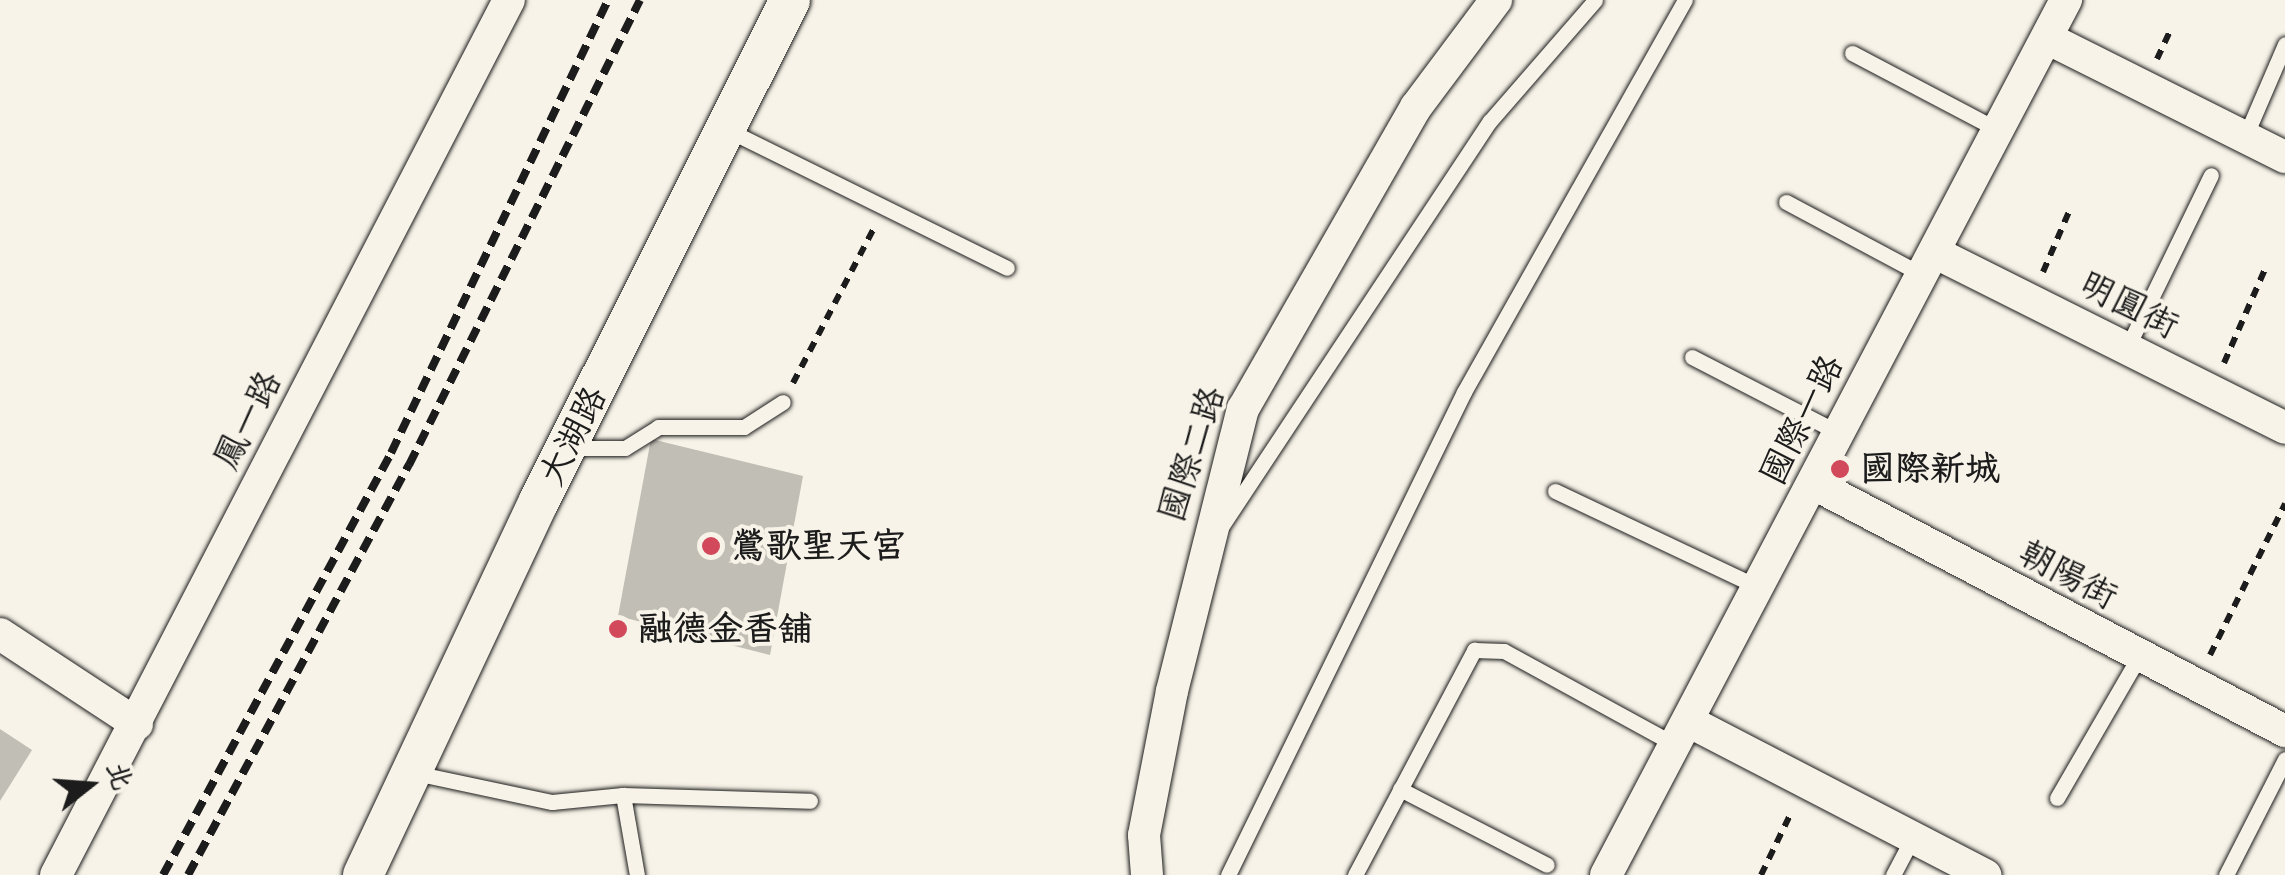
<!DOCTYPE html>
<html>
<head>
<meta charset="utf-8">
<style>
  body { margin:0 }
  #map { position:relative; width:2285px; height:875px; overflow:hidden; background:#f7f3e8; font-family:Pangolin,"LXGW WenKai TC",sans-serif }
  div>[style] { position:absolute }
  .building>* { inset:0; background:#c0beb5 }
  .path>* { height:6px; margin-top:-3px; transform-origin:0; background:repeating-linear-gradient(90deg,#1c1c1c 0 10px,transparent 0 18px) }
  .roads { filter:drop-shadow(0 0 2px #1c1c1c) drop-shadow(0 0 2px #1c1c1c) }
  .service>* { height:15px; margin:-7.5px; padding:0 7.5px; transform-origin:7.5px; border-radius:7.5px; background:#f7f3e8 }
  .minor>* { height:32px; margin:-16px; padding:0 16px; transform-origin:16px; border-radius:16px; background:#f7f3e8 }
  .tertiary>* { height:40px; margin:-20px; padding:0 20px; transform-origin:20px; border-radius:20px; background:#f7f3e8 }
  .rail>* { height:8px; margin-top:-4px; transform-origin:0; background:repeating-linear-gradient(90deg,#1c1c1c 0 15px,transparent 0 23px) }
  .dots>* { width:28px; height:28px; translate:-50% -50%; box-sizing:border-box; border:5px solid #f7f3e8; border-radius:50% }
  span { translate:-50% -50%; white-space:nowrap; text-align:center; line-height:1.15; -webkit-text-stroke:8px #f7f3e8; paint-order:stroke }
  .street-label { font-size:35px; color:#1c1c1c }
  .poi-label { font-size:35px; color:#1c1c1c; font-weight:700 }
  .left { translate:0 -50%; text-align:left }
  .north { position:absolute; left:40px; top:735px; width:100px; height:100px; -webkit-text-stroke:8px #f7f3e8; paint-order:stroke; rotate:73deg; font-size:28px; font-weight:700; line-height:40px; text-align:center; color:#1c1c1c }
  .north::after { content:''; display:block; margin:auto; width:35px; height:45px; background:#1c1c1c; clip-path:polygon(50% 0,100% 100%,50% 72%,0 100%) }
</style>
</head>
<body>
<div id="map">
  <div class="building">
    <div style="clip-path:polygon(651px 439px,803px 476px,770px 655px,618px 616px)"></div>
    <div style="clip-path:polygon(0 729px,32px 750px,0 801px)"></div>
  </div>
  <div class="path">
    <div style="left:2157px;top:59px;width:33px;rotate:-65deg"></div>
    <div style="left:2043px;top:272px;width:71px;rotate:-66.7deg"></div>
    <div style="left:2224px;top:363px;width:105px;rotate:-66.4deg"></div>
    <div style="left:793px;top:383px;width:177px;rotate:-62.4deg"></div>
    <div style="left:2210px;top:655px;width:169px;rotate:-63.6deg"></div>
    <div style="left:1761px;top:875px;width:71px;rotate:-64.2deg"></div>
  </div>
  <div class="roads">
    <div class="service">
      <div style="left:1852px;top:53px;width:165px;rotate:27.8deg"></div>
      <div style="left:728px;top:130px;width:311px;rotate:26.3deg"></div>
      <div style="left:2245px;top:137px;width:101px;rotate:-66.7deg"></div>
      <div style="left:1786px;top:202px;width:153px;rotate:28.1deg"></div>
      <div style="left:2127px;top:348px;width:192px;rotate:-64.1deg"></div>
      <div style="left:1692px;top:357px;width:168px;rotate:27.3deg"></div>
      <div style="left:571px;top:448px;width:54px"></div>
      <div style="left:625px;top:448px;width:39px;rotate:-32deg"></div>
      <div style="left:658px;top:427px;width:86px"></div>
      <div style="left:744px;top:427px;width:46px;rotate:-32.7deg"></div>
      <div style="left:1555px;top:491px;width:227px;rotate:25.3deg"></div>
      <div style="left:1223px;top:524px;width:483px;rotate:-56.5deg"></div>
      <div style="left:1490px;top:121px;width:160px;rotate:-49deg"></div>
      <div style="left:415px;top:773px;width:140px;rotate:12deg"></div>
      <div style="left:552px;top:802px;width:71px;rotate:-5.6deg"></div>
      <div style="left:623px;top:795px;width:81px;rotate:80.1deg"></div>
      <div style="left:1400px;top:789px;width:165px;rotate:27.3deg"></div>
      <div style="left:623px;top:795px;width:187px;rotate:1.8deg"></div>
      <div style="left:2057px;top:798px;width:162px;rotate:-59.9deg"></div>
      <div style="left:1228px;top:875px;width:538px;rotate:-63.96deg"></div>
      <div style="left:1464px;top:392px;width:450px;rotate:-60.6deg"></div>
      <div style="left:1355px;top:875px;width:255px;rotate:-62.1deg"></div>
      <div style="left:1474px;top:650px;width:30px;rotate:2deg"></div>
      <div style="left:1504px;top:651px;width:196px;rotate:28.7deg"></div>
      <div style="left:1893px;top:875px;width:41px;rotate:-62.2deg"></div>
      <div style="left:2226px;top:875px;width:130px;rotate:-63deg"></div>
    </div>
    <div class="minor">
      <div style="left:2047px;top:38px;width:266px;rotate:26.6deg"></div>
      <div style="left:1936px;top:253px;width:390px;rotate:26.6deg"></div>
      <div style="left:1816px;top:485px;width:530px;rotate:27.68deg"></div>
      <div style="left:0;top:634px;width:164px;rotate:33.3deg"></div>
      <div style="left:1688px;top:721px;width:335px;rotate:27.4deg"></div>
      <div style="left:56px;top:875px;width:985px;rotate:-62.63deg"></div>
      <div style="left:1147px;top:875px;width:40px;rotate:-94.3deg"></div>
      <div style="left:1144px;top:835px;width:147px;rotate:-79deg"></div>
      <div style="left:1172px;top:691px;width:291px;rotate:-75.9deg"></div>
      <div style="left:1243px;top:409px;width:348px;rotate:-60.2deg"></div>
      <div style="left:1416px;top:107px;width:134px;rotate:-53.2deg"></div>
      <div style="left:1606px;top:875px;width:989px;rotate:-62.27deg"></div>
    </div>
    <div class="tertiary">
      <div style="left:363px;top:875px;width:413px;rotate:-64.8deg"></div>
      <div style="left:539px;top:501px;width:560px;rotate:-63.39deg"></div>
    </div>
  </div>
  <div class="rail">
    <div style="left:163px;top:875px;width:480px;rotate:-61.6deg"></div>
    <div style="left:391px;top:453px;width:502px;rotate:-64.4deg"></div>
    <div style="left:188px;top:875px;width:466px;rotate:-61.7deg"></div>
    <div style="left:409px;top:465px;width:519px;rotate:-63.58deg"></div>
  </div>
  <div class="dots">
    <div style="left:1840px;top:469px;background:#d1495b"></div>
    <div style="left:711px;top:546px;background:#d1495b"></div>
    <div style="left:618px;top:629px;background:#d1495b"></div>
  </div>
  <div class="street-label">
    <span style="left:2129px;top:305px;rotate:27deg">明圓街</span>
    <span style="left:248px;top:420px;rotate:-63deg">鳳一路</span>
    <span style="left:1802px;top:420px;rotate:-63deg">國際一路</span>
    <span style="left:573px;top:436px;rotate:-63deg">大湖路</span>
    <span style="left:1192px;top:454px;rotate:-72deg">國際二路</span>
    <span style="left:2068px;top:575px;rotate:28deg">朝陽街</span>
  </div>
  <div class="poi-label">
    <span class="left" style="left:1860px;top:469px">國際新城</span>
    <span class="left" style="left:731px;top:546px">鶯歌聖天宮</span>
    <span class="left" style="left:638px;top:629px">融德金香舖</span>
  </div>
  <div class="north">北</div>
</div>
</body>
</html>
